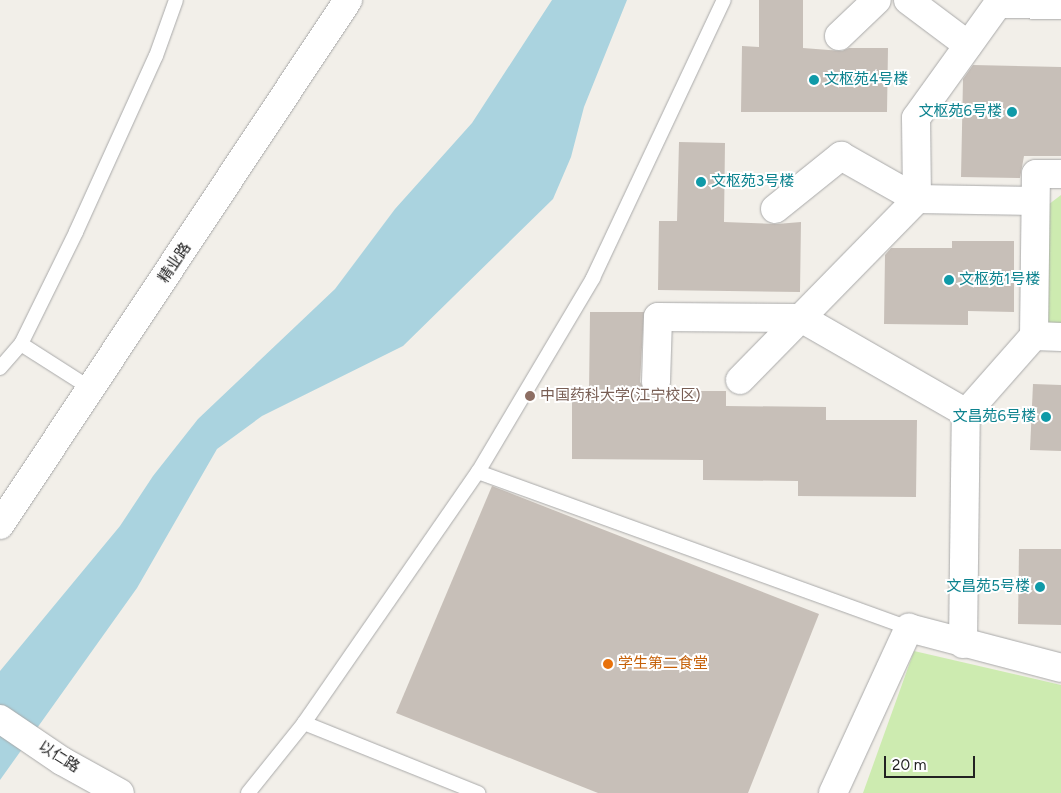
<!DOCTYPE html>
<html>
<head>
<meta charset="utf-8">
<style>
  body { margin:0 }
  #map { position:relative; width:1061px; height:793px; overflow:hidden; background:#f2efe9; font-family:Figtree,"Noto Sans SC",sans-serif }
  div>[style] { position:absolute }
  .grass>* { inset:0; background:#cdebb0 }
  .water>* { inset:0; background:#aad3df }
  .building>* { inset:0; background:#c7bfb8 }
  .roads { filter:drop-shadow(0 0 1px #a9a9a9) drop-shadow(0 0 1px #a9a9a9) }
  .lane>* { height:14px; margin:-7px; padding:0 7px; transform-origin:7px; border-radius:7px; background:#fff }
  .street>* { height:28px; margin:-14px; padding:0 14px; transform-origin:14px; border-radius:14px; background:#fff }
  .dots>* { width:14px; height:14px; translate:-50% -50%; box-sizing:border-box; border:2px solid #fff; border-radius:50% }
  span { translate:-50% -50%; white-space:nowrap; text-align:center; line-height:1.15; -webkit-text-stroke:4px #fff; paint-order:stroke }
  .culture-label { font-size:15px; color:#0d838f }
  .left { translate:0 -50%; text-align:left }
  .right { translate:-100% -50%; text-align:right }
  .street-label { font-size:15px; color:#222 }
  .education-label { font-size:15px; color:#785e54 }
  .food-label { font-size:15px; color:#c56008 }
  .scale { position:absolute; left:884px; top:756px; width:91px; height:22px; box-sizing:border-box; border:2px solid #222; border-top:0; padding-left:6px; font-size:15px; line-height:18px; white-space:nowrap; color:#222; -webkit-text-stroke:4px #fff; paint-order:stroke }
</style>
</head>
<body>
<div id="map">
  <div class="grass">
    <div style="clip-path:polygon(1061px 195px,1061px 346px,1043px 346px,1044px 208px)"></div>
    <div style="clip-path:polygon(914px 651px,1061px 685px,1061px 793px,863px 793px)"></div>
  </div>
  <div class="water">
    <div style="clip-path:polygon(552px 0,627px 0,584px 107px,571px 157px,553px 199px,403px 346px,262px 416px,217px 449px,137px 588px,0 780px,0 671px,120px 526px,153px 476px,198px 419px,335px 289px,395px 209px,472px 123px)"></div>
  </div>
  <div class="building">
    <div style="clip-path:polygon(759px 0,803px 0,803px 48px,842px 51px,849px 48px,888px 48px,887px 112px,741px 112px,742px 46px,759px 47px)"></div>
    <div style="clip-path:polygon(973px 65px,1061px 67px,1061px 156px,1024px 156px,1020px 178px,961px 177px,963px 79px)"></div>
    <div style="clip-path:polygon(679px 142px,725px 143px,724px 222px,777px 224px,801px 222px,800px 292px,658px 290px,659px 221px,677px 221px)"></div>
    <div style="clip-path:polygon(952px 241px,1014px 241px,1014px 312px,968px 311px,968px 325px,884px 324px,885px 255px,891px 248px,952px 248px)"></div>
    <div style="clip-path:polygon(590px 312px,644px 312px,640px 382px,648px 395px,656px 398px,669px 391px,726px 391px,726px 406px,826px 407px,826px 420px,917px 420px,916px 497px,798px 496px,798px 481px,703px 480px,703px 460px,572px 459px,572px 393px,589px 393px)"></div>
    <div style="clip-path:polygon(1033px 384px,1061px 385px,1061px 451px,1030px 450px)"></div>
    <div style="clip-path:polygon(492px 486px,819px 614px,748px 793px,598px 793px,396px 713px)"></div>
    <div style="clip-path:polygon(1019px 549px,1061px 549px,1061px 625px,1018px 624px)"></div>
  </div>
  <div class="roads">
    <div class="lane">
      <div style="left:21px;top:344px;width:82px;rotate:32.5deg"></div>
      <div style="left:0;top:368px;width:32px;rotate:-49deg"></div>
      <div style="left:21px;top:344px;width:125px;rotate:-63.8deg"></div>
      <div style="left:76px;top:232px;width:193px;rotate:-65.6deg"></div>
      <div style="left:156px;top:56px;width:59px;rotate:-70.3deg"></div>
      <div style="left:478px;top:472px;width:458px;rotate:19.9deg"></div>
      <div style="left:304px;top:723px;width:188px;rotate:21.9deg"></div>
      <div style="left:248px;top:793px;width:90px;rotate:-51.3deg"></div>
      <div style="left:304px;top:723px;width:305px;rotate:-55.3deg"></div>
      <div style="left:478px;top:472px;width:226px;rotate:-59.3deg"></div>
      <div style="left:593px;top:278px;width:307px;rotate:-64.8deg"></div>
    </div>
    <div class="street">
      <div style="left:908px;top:0;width:75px;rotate:36.9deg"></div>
      <div style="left:839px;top:36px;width:52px;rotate:-43.5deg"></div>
      <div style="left:775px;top:209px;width:85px;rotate:-38.8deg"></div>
      <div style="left:841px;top:156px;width:87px;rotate:29.5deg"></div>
      <div style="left:917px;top:199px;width:118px;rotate:1deg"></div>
      <div style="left:1034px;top:336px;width:27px;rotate:2deg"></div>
      <div style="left:740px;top:380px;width:253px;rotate:-45.6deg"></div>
      <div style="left:917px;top:199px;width:81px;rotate:-90.7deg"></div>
      <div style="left:916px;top:118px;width:140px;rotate:-54.3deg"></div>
      <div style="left:998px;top:4px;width:63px;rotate:0.9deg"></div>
      <div style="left:656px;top:382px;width:65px;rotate:-88.2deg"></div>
      <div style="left:658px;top:317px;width:143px;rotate:0.4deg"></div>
      <div style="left:801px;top:318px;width:190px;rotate:29.9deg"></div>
      <div style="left:0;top:525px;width:630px;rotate:-56.46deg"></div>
      <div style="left:963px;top:644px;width:231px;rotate:-89.3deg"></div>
      <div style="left:966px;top:413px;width:103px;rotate:-48.6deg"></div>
      <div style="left:1034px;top:336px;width:162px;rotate:-89.3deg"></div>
      <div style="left:1036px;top:174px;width:25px"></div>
      <div style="left:0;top:719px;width:75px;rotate:34.1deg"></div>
      <div style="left:62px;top:761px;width:66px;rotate:28.9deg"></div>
      <div style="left:833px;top:793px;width:182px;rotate:-65.3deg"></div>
      <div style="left:909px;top:628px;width:157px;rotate:14.7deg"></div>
    </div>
  </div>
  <div class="dots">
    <div style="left:814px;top:80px;background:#0f9aa8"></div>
    <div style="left:1012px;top:112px;background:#0f9aa8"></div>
    <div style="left:701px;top:182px;background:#0f9aa8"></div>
    <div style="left:949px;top:280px;background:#0f9aa8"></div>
    <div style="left:530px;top:396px;background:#8d6e63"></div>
    <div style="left:1046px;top:417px;background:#0f9aa8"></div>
    <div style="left:1040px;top:587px;background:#0f9aa8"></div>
    <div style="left:608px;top:664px;background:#e8710a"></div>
  </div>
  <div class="culture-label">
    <span class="left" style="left:824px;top:80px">文枢苑4号楼</span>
    <span class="right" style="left:1002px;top:112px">文枢苑6号楼</span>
    <span class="left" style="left:711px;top:182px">文枢苑3号楼</span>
    <span class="left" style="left:959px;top:280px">文枢苑1号楼</span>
    <span class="right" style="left:1036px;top:417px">文昌苑6号楼</span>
    <span class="right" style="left:1030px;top:587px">文昌苑5号楼</span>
  </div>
  <div class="street-label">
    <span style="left:175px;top:263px;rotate:-56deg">精业路</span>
    <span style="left:59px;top:757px;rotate:32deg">以仁路</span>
  </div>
  <div class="education-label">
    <span class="left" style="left:540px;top:396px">中国药科大学(江宁校区)</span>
  </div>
  <div class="food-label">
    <span class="left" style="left:618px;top:664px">学生第二食堂</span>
  </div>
  <div class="scale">20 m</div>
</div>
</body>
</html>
